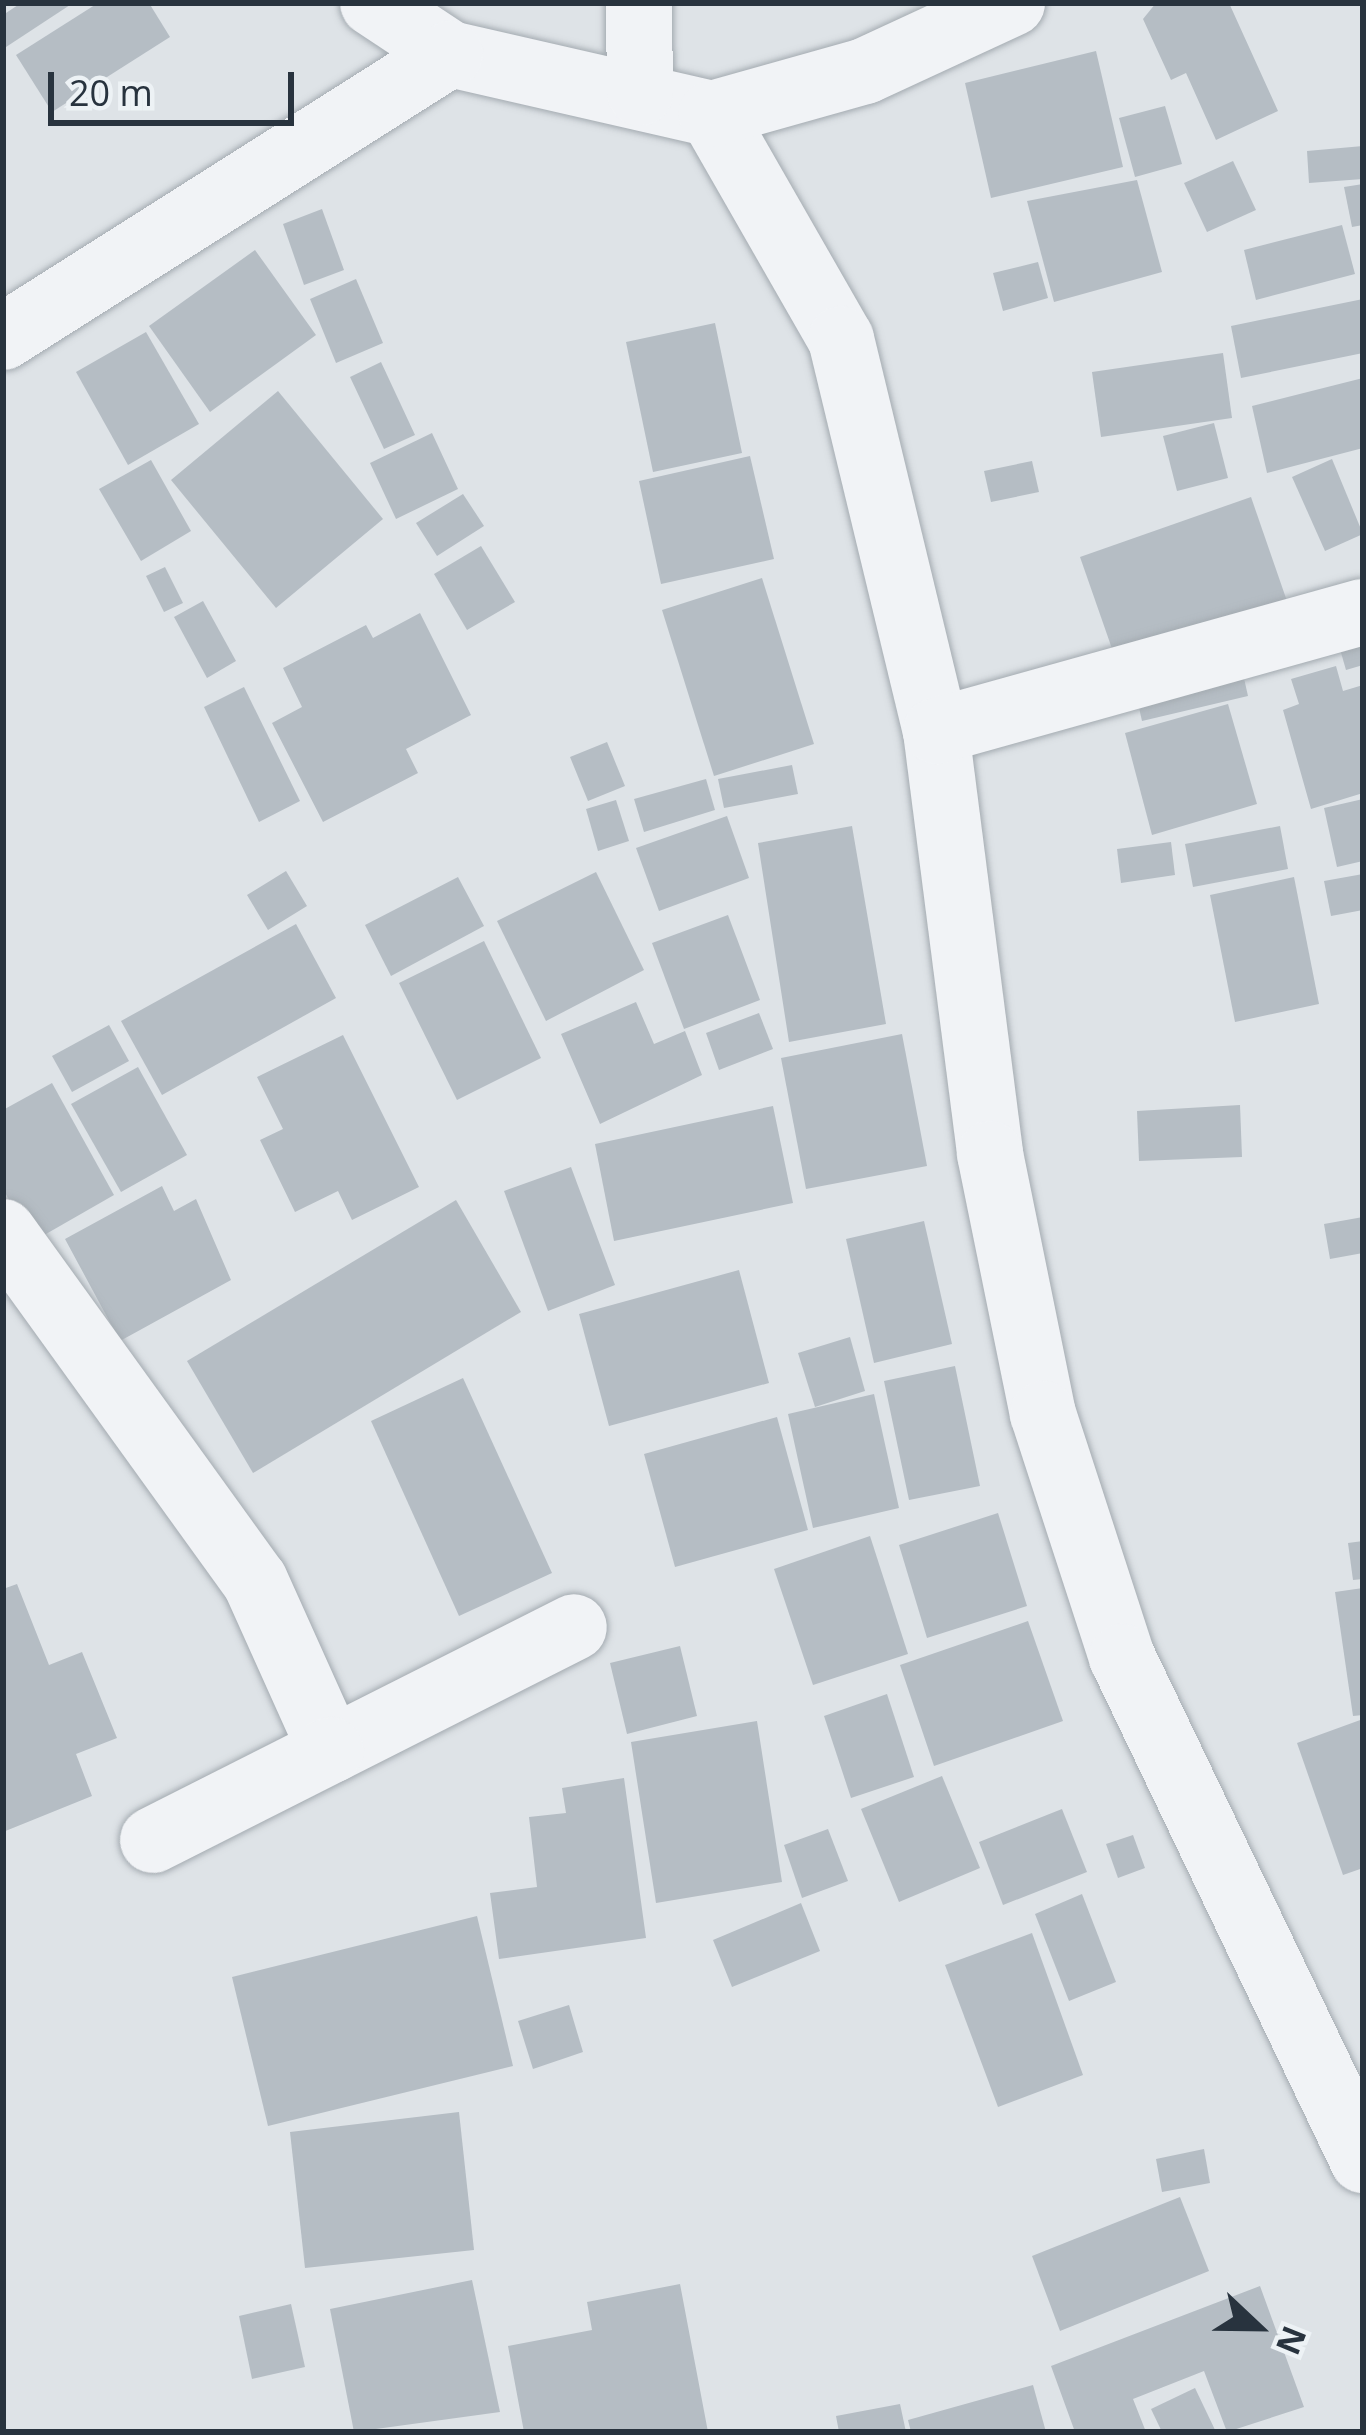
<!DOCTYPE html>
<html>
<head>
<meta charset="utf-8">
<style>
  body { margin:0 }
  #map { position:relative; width:1366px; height:2435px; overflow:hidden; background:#dee3e7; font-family:"Open Sans",sans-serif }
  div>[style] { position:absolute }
  .building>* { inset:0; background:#b5bdc4 }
  .roads { filter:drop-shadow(0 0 3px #a4abb1) drop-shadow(0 0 3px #a4abb1) }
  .minor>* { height:66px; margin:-33px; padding:0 33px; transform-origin:33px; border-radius:33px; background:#f1f3f6 }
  span { translate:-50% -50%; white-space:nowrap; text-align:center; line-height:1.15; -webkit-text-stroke:9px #edf2f5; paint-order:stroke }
  .frame { position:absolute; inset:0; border:6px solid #28333e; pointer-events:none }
  .north { position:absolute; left:1198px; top:2267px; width:120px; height:120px; -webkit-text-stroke:9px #edf2f5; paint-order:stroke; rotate:112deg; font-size:33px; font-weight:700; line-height:48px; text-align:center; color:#28333e }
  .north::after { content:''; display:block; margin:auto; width:42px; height:54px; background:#28333e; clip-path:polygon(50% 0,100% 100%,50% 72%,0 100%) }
  .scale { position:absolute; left:48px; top:72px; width:246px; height:54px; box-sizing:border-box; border:6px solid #28333e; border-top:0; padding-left:15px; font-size:36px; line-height:42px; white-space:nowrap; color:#28333e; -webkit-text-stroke:9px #edf2f5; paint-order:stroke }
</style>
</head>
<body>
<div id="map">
  <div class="building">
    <div style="clip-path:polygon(21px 3px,73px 3px,3px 49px,3px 15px)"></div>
    <div style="clip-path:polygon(98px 3px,149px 3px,170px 37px,52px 112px,16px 55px)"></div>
    <div style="clip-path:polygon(1156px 3px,1229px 3px,1278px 111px,1216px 140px,1186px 73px,1171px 80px,1143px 19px)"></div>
    <div style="clip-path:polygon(1096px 51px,1123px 167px,991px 198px,965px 83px)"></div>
    <div style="clip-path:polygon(1165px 106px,1182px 164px,1135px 177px,1119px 118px)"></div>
    <div style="clip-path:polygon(1363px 146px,1363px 179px,1309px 183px,1307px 151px)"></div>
    <div style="clip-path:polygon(1233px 161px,1256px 210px,1207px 232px,1184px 183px)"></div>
    <div style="clip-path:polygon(1137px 180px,1162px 272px,1054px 302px,1027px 201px)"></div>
    <div style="clip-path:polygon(1363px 184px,1363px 225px,1352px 227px,1344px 187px)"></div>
    <div style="clip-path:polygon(322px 209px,344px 270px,304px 285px,283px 224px)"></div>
    <div style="clip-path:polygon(1342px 225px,1355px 274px,1256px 300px,1244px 250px)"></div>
    <div style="clip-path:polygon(255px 250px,316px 335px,210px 412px,149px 326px)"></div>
    <div style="clip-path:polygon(1038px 262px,1048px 298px,1003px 311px,993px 273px)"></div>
    <div style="clip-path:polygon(356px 279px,383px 343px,336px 363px,310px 299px)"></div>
    <div style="clip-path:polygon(1363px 299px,1363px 353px,1241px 378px,1231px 326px)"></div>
    <div style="clip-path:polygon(715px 323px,742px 453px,653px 472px,626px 342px)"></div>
    <div style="clip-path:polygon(146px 332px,199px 424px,128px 465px,76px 372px)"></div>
    <div style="clip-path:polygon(1223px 353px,1232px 418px,1101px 437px,1092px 372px)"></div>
    <div style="clip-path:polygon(381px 362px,415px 435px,384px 449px,350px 377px)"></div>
    <div style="clip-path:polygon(1363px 378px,1363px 448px,1267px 473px,1252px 406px)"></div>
    <div style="clip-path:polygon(278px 391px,383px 519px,276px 608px,171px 480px)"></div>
    <div style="clip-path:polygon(1214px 423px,1228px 478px,1177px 491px,1163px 436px)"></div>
    <div style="clip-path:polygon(432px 433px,458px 489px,396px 519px,370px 463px)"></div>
    <div style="clip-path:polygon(750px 456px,774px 559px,661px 584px,639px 481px)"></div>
    <div style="clip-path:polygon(1332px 459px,1363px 534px,1325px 551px,1292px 477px)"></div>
    <div style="clip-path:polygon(151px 460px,191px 531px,141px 561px,99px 489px)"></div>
    <div style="clip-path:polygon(1032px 461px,1039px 492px,991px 502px,984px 471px)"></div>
    <div style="clip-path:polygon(463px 494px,484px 526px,437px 556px,416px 523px)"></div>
    <div style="clip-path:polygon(1251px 497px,1288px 604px,1117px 663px,1080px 557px)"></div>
    <div style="clip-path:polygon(481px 546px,515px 602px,467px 630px,434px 574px)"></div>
    <div style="clip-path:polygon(165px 567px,183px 603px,164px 612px,146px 576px)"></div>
    <div style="clip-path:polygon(762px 578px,814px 744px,714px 776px,662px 610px)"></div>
    <div style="clip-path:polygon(203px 601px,236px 661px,207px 678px,174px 617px)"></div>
    <div style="clip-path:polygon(420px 613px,471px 715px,406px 749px,418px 773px,323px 822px,272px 723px,302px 707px,283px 668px,366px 625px,373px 638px)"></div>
    <div style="clip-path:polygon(1363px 617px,1363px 665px,1346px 670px,1333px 625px)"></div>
    <div style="clip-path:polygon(1239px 656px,1248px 696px,1142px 721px,1133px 681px)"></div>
    <div style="clip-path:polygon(1336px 666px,1343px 691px,1363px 685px,1363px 793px,1311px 809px,1283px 710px,1299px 704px,1291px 679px)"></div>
    <div style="clip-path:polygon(244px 687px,300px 801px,259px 822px,204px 707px)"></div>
    <div style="clip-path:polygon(1228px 704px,1257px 804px,1152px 835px,1125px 733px)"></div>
    <div style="clip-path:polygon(607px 742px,625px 786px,588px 801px,570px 757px)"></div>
    <div style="clip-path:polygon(792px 765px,798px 794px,724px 808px,718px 779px)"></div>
    <div style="clip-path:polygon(706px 779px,715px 810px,644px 832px,634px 799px)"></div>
    <div style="clip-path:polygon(1363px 799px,1363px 861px,1337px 867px,1324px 808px)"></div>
    <div style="clip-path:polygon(616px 800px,629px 841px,598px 851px,586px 809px)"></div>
    <div style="clip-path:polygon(727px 816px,749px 878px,659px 911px,636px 848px)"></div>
    <div style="clip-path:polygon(852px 826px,886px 1024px,789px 1042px,758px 843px)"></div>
    <div style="clip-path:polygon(1280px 826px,1288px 869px,1193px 887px,1185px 844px)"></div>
    <div style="clip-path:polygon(1171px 842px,1175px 875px,1121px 883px,1117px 849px)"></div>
    <div style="clip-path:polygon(286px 871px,307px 906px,268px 930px,247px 895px)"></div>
    <div style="clip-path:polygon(596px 872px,644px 970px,546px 1021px,497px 921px)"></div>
    <div style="clip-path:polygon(1363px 874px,1363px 910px,1331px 916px,1324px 881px)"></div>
    <div style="clip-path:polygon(458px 877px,484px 926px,391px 976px,365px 925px)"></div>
    <div style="clip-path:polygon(1294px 877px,1319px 1004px,1235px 1022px,1210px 895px)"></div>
    <div style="clip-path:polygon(728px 915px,760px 1000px,684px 1029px,652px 943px)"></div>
    <div style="clip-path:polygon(296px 924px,336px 998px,162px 1095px,121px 1021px)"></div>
    <div style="clip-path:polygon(484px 941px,541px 1058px,457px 1100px,399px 983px)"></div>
    <div style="clip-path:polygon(636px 1002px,654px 1044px,685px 1031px,702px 1075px,600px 1124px,561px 1034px)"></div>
    <div style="clip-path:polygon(759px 1013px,773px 1049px,719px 1070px,706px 1033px)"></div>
    <div style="clip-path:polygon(109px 1025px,129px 1061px,72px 1092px,52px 1056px)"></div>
    <div style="clip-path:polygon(902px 1034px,927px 1166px,806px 1189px,781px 1058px)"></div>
    <div style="clip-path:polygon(343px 1035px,419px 1187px,352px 1220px,338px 1191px,295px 1212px,260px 1140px,283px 1129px,257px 1077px)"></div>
    <div style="clip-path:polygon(138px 1067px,187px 1155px,121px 1192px,71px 1104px)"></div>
    <div style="clip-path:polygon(52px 1083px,114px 1195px,32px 1242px,3px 1189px,3px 1110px)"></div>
    <div style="clip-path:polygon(1240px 1105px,1242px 1157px,1139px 1161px,1137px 1111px)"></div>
    <div style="clip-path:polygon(773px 1106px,793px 1203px,614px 1241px,595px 1144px)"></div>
    <div style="clip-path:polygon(571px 1167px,615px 1285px,548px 1311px,504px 1191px)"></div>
    <div style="clip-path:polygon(162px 1186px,174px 1211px,196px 1199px,231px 1280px,120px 1341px,65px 1239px)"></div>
    <div style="clip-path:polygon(456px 1200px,521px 1312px,253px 1473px,187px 1361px)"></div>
    <div style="clip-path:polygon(1363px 1217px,1363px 1253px,1330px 1259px,1324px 1224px)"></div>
    <div style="clip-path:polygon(924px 1221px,952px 1344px,874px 1363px,846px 1239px)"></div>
    <div style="clip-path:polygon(739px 1270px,769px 1383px,609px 1426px,579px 1314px)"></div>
    <div style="clip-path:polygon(850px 1337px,865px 1391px,815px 1407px,798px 1353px)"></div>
    <div style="clip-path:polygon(955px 1366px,980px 1486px,909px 1500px,884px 1381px)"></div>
    <div style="clip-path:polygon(463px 1378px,552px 1573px,459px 1616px,371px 1421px)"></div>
    <div style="clip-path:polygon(874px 1394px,899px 1508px,813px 1528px,788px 1414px)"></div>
    <div style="clip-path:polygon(777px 1417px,808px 1530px,675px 1567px,644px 1454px)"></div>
    <div style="clip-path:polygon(998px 1513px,1027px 1606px,927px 1638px,899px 1545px)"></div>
    <div style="clip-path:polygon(870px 1536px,908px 1654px,813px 1685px,774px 1569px)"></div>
    <div style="clip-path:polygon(1363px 1541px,1363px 1579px,1353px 1580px,1348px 1543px)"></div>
    <div style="clip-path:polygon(17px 1584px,49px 1665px,82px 1652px,117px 1738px,76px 1754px,92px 1796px,3px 1832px,3px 1589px)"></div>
    <div style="clip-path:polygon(1363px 1588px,1363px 1715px,1353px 1716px,1335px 1592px)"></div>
    <div style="clip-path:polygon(1028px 1621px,1063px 1721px,934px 1766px,900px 1665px)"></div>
    <div style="clip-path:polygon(680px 1646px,697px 1716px,627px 1734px,610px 1663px)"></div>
    <div style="clip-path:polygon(887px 1694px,914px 1777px,851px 1798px,824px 1716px)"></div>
    <div style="clip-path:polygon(1363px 1719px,1363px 1868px,1343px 1875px,1297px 1743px)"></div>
    <div style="clip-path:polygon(757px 1721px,782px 1882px,656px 1903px,631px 1742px)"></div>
    <div style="clip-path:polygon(942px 1776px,980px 1868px,899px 1902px,861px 1809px)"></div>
    <div style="clip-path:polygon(624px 1778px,646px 1938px,499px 1959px,490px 1893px,537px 1887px,529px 1817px,566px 1813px,562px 1788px)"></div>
    <div style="clip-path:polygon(1062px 1809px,1087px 1872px,1003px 1905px,979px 1842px)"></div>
    <div style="clip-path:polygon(828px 1829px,848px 1881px,802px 1898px,784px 1845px)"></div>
    <div style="clip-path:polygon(1133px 1835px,1145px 1868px,1118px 1878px,1106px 1844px)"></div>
    <div style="clip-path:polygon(1082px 1894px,1116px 1982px,1069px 2001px,1035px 1914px)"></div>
    <div style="clip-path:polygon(801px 1903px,820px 1951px,732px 1987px,713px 1940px)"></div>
    <div style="clip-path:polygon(477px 1916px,513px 2066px,268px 2126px,232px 1977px)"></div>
    <div style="clip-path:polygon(1032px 1933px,1083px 2075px,998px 2107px,945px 1965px)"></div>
    <div style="clip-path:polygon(569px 2005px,583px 2052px,533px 2069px,518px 2021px)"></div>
    <div style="clip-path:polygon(459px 2112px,474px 2250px,305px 2268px,290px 2132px)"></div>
    <div style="clip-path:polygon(1204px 2149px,1210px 2183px,1162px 2192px,1156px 2159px)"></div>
    <div style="clip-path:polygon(1180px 2197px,1209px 2271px,1060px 2331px,1032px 2256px)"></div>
    <div style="clip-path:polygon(472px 2280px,500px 2412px,354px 2432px,330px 2309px)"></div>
    <div style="clip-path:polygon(680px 2284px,708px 2432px,524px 2432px,508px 2346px,592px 2330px,587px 2302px)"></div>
    <div style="clip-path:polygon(1260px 2286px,1304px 2407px,1227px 2432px,1204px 2371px,1133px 2399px,1146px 2432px,1075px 2432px,1051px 2366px)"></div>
    <div style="clip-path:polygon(291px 2304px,305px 2367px,252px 2379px,239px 2316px)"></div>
    <div style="clip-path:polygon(1033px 2385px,1046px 2432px,911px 2432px,908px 2420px)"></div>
    <div style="clip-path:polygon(1195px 2388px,1216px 2432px,1162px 2432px,1151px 2409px)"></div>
    <div style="clip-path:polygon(900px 2404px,906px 2432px,839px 2432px,836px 2416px)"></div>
  </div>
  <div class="roads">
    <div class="minor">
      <div style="left:373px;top:3px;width:92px;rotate:33.5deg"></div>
      <div style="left:450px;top:54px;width:269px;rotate:12.9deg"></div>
      <div style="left:712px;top:114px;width:259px;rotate:60.2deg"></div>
      <div style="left:841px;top:339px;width:403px;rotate:76.4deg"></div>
      <div style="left:936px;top:731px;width:426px;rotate:82.7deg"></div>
      <div style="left:990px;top:1154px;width:265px;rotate:78.5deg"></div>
      <div style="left:1043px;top:1414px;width:256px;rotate:72deg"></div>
      <div style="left:1122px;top:1657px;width:558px;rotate:64.4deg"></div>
      <div style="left:639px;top:3px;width:90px;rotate:89.4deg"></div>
      <div style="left:712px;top:114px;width:159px;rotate:-15.7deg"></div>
      <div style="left:865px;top:71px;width:162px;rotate:-24.8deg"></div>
      <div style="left:3px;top:337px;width:529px;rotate:-32.34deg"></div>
      <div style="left:936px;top:731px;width:443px;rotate:-15.6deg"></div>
      <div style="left:3px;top:1232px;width:430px;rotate:54.2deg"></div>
      <div style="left:255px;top:1581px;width:185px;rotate:65.8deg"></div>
      <div style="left:331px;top:1750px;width:272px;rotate:-26.8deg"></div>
      <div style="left:153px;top:1840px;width:199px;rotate:-26.8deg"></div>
    </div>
  </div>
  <div class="frame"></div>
  <div class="north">N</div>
  <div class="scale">20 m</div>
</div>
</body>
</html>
